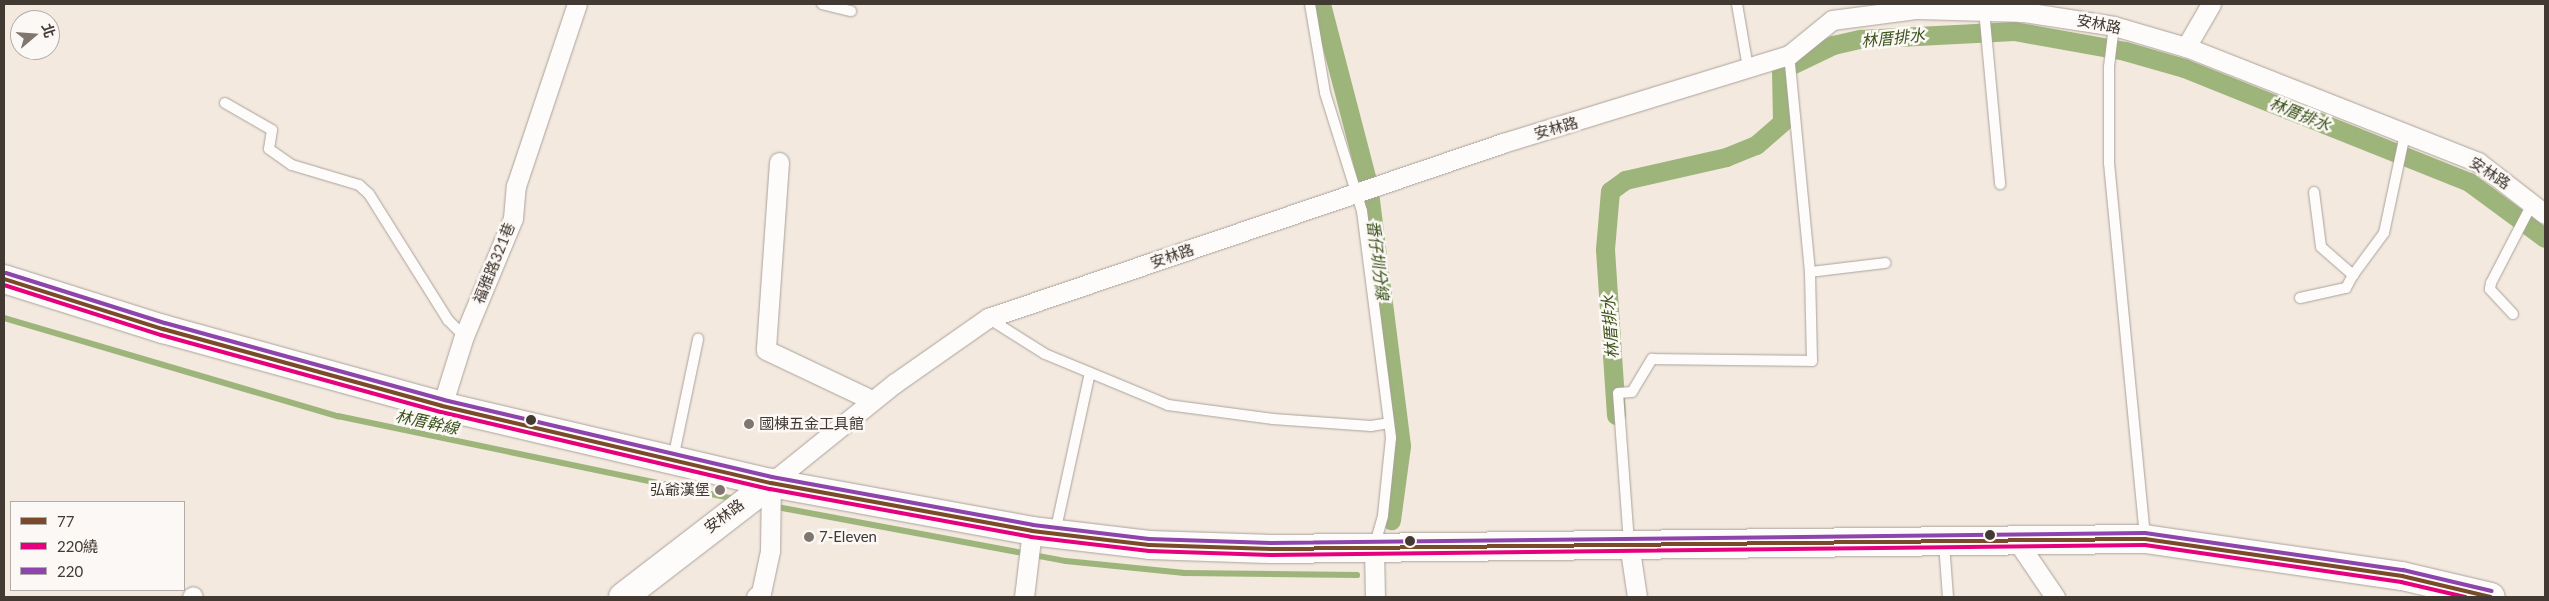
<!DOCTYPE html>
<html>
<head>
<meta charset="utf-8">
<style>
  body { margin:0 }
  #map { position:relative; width:2549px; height:601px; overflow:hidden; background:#f3e9df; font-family:Lato,"Noto Sans TC",sans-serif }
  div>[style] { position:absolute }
  .stream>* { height:5.5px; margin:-2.75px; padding:0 2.75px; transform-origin:2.75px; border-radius:2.75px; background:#9db47a }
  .canal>* { height:19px; margin:-9.5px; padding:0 9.5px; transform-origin:9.5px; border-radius:9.5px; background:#9db47a }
  .roads { filter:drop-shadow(0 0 1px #aaa29b) drop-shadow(0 0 1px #aaa29b) }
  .lane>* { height:10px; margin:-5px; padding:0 5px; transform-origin:5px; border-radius:5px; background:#fdfcfa }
  .street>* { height:19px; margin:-9.5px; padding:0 9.5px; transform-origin:9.5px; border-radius:9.5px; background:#fdfcfa }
  .secondary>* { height:28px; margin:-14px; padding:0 14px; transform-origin:14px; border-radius:14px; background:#fdfcfa }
  .bus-1>* { height:4px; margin:-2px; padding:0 2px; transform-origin:2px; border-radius:2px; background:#7a4b2a }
  .bus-2>* { height:4px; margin:-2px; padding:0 2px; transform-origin:2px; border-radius:2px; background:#e5007d }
  .bus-3>* { height:4px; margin:-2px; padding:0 2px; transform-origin:2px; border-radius:2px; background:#8e44ad }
  .dots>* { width:14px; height:14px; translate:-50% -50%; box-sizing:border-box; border:2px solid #fcf8f5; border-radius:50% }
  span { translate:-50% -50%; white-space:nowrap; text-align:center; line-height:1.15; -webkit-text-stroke:5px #fcf8f5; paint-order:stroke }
  .street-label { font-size:15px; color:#413932 }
  .poi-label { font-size:15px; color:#413932 }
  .left { translate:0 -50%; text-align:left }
  .right { translate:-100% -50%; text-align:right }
  .water-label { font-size:16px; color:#39521a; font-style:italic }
  .frame { position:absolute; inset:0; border:5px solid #413932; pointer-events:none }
  .legend { position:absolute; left:10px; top:501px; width:175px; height:90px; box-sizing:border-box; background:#fcf8f5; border:1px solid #b1aca7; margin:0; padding:6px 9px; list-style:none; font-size:15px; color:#413932 }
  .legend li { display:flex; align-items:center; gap:10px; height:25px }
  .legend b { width:25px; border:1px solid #b1aca7 }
  .north { position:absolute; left:10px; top:10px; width:50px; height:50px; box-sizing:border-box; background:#fcf8f5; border:1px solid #b1aca7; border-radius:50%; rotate:72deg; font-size:14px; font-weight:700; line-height:20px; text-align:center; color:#413932 }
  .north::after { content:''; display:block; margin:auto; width:18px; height:22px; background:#7f776f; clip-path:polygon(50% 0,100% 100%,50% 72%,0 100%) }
</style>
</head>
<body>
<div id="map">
  <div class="stream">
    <div style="left:4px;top:318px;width:348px;rotate:16.4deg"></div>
    <div style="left:338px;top:416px;width:407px;rotate:11.8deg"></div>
    <div style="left:772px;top:506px;width:299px;rotate:10.6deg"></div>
    <div style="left:1066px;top:561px;width:119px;rotate:5.8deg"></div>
    <div style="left:1184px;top:573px;width:173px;rotate:0.7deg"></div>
  </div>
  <div class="canal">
    <div style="left:1321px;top:4px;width:186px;rotate:75.4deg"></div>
    <div style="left:1368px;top:184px;width:264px;rotate:82.8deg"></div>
    <div style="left:1401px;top:446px;width:75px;rotate:97.7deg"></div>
    <div style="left:1616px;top:415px;width:166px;rotate:-93.8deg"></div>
    <div style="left:1605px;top:249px;width:58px;rotate:-85.1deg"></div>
    <div style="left:1610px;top:191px;width:19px;rotate:-36deg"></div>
    <div style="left:1625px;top:180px;width:104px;rotate:-12.8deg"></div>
    <div style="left:1726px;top:157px;width:32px;rotate:-22deg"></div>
    <div style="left:1756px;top:145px;width:35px;rotate:-41deg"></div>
    <div style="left:1782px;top:122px;width:52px;rotate:-91.1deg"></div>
    <div style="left:1781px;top:70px;width:58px;rotate:-25.7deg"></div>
    <div style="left:1833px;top:45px;width:28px;rotate:-13deg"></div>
    <div style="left:1860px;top:39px;width:154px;rotate:-3deg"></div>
    <div style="left:2014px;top:31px;width:113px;rotate:10.2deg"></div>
    <div style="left:2125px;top:51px;width:61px;rotate:16.1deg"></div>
    <div style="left:2184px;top:68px;width:307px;rotate:21.8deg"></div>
    <div style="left:2469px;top:182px;width:94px;rotate:36.4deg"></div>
  </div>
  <div class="roads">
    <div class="lane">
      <div style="left:822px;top:4px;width:30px;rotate:14deg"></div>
      <div style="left:1310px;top:4px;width:90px;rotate:80.4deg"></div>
      <div style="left:1325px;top:93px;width:124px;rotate:72.6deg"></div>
      <div style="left:1362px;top:211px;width:229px;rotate:82.7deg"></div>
      <div style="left:1391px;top:438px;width:78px;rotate:95.9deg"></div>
      <div style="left:1383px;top:516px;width:32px;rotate:106deg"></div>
      <div style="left:1737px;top:4px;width:65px;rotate:80.2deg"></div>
      <div style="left:1984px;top:10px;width:175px;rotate:84.7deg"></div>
      <div style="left:2114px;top:26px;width:41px;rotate:97deg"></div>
      <div style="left:2109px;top:67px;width:96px;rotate:90deg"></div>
      <div style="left:2109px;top:163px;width:376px;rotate:84.5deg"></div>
      <div style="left:225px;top:103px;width:54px;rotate:29.9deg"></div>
      <div style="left:272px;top:130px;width:19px;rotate:99deg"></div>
      <div style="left:269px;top:149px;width:28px;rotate:35deg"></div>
      <div style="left:292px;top:165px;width:70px;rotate:16.6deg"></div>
      <div style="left:359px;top:185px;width:13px;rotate:42deg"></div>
      <div style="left:369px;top:194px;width:149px;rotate:57.9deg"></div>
      <div style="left:448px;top:320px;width:23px;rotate:45deg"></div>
      <div style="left:2314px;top:192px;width:55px;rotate:82.7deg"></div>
      <div style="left:2321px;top:247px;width:43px;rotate:41.2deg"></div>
      <div style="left:2353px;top:275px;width:52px;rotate:-53.6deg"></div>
      <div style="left:2384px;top:233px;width:101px;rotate:-78deg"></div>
      <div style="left:1810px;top:272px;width:76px;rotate:-6.8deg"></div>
      <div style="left:2300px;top:298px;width:47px;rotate:-12.3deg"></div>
      <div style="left:2346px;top:288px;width:15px;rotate:-62deg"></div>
      <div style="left:2513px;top:314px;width:34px;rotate:-133deg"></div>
      <div style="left:2490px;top:289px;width:6px;rotate:-81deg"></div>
      <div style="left:2491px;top:283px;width:89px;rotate:-62.6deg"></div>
      <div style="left:988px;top:318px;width:67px;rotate:32.3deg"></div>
      <div style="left:1045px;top:354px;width:133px;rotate:22.5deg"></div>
      <div style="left:1168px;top:405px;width:106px;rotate:7.6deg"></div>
      <div style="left:1273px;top:419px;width:98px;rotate:4.1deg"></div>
      <div style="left:1371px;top:426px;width:18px;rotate:-9deg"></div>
      <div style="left:673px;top:459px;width:123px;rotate:-78.2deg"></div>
      <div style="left:1055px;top:533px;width:164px;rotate:-77.7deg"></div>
      <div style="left:1629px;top:543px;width:150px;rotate:-94.2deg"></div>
      <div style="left:1618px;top:393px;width:14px;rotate:-4deg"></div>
      <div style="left:1632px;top:392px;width:39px;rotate:-59deg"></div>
      <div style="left:1652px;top:359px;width:160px;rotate:0.7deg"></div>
      <div style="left:1812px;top:361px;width:89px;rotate:-91.3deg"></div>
      <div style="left:1810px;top:272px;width:218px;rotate:-95.5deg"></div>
      <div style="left:1944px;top:543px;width:54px;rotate:85.8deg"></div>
    </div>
    <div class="street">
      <div style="left:2186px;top:47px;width:50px;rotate:-59.8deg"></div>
      <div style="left:779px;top:162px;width:188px;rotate:94deg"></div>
      <div style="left:766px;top:350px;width:117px;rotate:25.3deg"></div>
      <div style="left:442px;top:406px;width:73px;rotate:-72.6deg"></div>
      <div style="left:464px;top:336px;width:128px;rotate:-67.4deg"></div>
      <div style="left:513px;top:218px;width:32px;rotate:-85deg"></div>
      <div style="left:516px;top:186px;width:192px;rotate:-71.5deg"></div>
      <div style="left:2017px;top:541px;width:68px;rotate:55.8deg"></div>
      <div style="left:1629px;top:543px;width:55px;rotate:81.6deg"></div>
      <div style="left:1374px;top:547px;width:50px;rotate:88.9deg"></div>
      <div style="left:192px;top:597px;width:1px;rotate:-45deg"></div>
      <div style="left:756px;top:597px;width:6px;rotate:-39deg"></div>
      <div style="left:761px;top:593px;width:43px;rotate:-77.9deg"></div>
      <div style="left:770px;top:551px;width:68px;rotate:-89.2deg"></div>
      <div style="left:771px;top:483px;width:159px;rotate:-38.9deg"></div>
      <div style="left:895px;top:383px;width:113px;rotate:-35deg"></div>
      <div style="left:988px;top:318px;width:544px;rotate:-18.77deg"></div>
      <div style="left:1503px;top:143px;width:299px;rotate:-17.1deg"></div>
      <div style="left:1789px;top:55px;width:55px;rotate:-39.1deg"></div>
      <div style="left:1832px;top:20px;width:86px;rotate:-7.4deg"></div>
      <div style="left:1917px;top:9px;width:107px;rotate:1.6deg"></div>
      <div style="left:2024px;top:12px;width:91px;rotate:8.8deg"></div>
      <div style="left:2114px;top:26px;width:75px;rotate:16.3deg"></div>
      <div style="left:2186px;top:47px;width:314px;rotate:21.5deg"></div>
      <div style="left:2478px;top:162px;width:85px;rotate:37.8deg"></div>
      <div style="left:1024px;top:597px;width:66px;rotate:-83.1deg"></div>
    </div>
    <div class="secondary">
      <div style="left:4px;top:279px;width:167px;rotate:17.5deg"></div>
      <div style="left:163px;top:329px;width:289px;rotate:15.4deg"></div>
      <div style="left:442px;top:406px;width:338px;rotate:13.2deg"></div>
      <div style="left:771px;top:483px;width:265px;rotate:10.4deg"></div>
      <div style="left:1032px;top:531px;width:118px;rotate:6.8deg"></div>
      <div style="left:1149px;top:545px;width:122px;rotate:1.9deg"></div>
      <div style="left:1271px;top:549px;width:874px;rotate:-0.66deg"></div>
      <div style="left:2145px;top:539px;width:260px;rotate:8.2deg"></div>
      <div style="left:2402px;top:576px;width:91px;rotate:13.3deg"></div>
      <div style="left:623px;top:597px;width:187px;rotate:-37.6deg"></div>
    </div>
  </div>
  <div class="bus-1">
    <div style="left:4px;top:279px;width:167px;rotate:17.5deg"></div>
    <div style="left:163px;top:329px;width:289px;rotate:15.4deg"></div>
    <div style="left:442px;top:406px;width:338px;rotate:13.2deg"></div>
    <div style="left:771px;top:483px;width:265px;rotate:10.4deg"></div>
    <div style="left:1032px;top:531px;width:118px;rotate:6.8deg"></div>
    <div style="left:1149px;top:545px;width:122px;rotate:1.9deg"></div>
    <div style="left:1271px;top:549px;width:874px;rotate:-0.66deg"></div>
    <div style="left:2145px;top:539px;width:260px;rotate:8.2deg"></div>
    <div style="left:2402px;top:576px;width:91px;rotate:13.3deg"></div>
  </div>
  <div class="bus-2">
    <div style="left:4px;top:285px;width:165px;rotate:17.7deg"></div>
    <div style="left:161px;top:335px;width:290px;rotate:15.4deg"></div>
    <div style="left:441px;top:412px;width:338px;rotate:13.2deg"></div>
    <div style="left:770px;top:489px;width:265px;rotate:10.4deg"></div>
    <div style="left:1031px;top:537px;width:119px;rotate:6.8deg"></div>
    <div style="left:1149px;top:551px;width:122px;rotate:1.9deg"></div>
    <div style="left:1271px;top:555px;width:874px;rotate:-0.66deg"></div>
    <div style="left:2145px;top:545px;width:259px;rotate:8.2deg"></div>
    <div style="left:2401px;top:582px;width:66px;rotate:13.2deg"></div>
  </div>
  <div class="bus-3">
    <div style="left:6px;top:273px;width:167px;rotate:17.5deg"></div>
    <div style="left:165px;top:323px;width:289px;rotate:15.4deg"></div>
    <div style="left:444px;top:400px;width:337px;rotate:13.2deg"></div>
    <div style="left:772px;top:477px;width:265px;rotate:10.4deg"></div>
    <div style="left:1033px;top:525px;width:117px;rotate:6.9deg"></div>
    <div style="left:1149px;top:539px;width:122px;rotate:1.9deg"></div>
    <div style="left:1271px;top:543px;width:874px;rotate:-0.66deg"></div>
    <div style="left:2145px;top:533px;width:261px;rotate:8.2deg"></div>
    <div style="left:2403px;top:570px;width:91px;rotate:13.3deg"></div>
  </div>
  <div class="dots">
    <div style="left:531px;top:420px;background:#413932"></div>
    <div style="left:749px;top:424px;background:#7f776f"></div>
    <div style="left:720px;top:490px;background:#7f776f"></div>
    <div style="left:1990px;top:535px;background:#413932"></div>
    <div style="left:809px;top:537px;background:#7f776f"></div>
    <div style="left:1410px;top:541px;background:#413932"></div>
  </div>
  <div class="street-label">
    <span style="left:2099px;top:24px;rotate:11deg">安林路</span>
    <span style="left:1556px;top:128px;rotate:-16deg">安林路</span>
    <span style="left:2490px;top:173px;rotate:33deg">安林路</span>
    <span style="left:1172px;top:256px;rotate:-19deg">安林路</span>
    <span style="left:494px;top:263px;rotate:-68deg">福雅路321巷</span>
    <span style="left:724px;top:516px;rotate:-37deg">安林路</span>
  </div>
  <div class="poi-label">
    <span class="left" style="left:759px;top:424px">國棟五金工具館</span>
    <span class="right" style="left:710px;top:490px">弘爺漢堡</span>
    <span class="left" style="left:819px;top:537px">7-Eleven</span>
  </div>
  <div class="water-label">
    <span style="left:1893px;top:38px;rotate:-6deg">林厝排水</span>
    <span style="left:2300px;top:114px;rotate:22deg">林厝排水</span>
    <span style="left:1378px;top:260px;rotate:83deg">番仔圳分線</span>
    <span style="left:1610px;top:327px;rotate:-94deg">林厝排水</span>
    <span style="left:427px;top:422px;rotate:12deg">林厝幹線</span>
  </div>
  <div class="frame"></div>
  <ul class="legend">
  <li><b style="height:6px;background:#7a4b2a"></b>77</li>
  <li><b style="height:6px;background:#e5007d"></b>220繞</li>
  <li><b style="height:6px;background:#8e44ad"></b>220</li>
  </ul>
  <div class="north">北</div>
</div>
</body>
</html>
